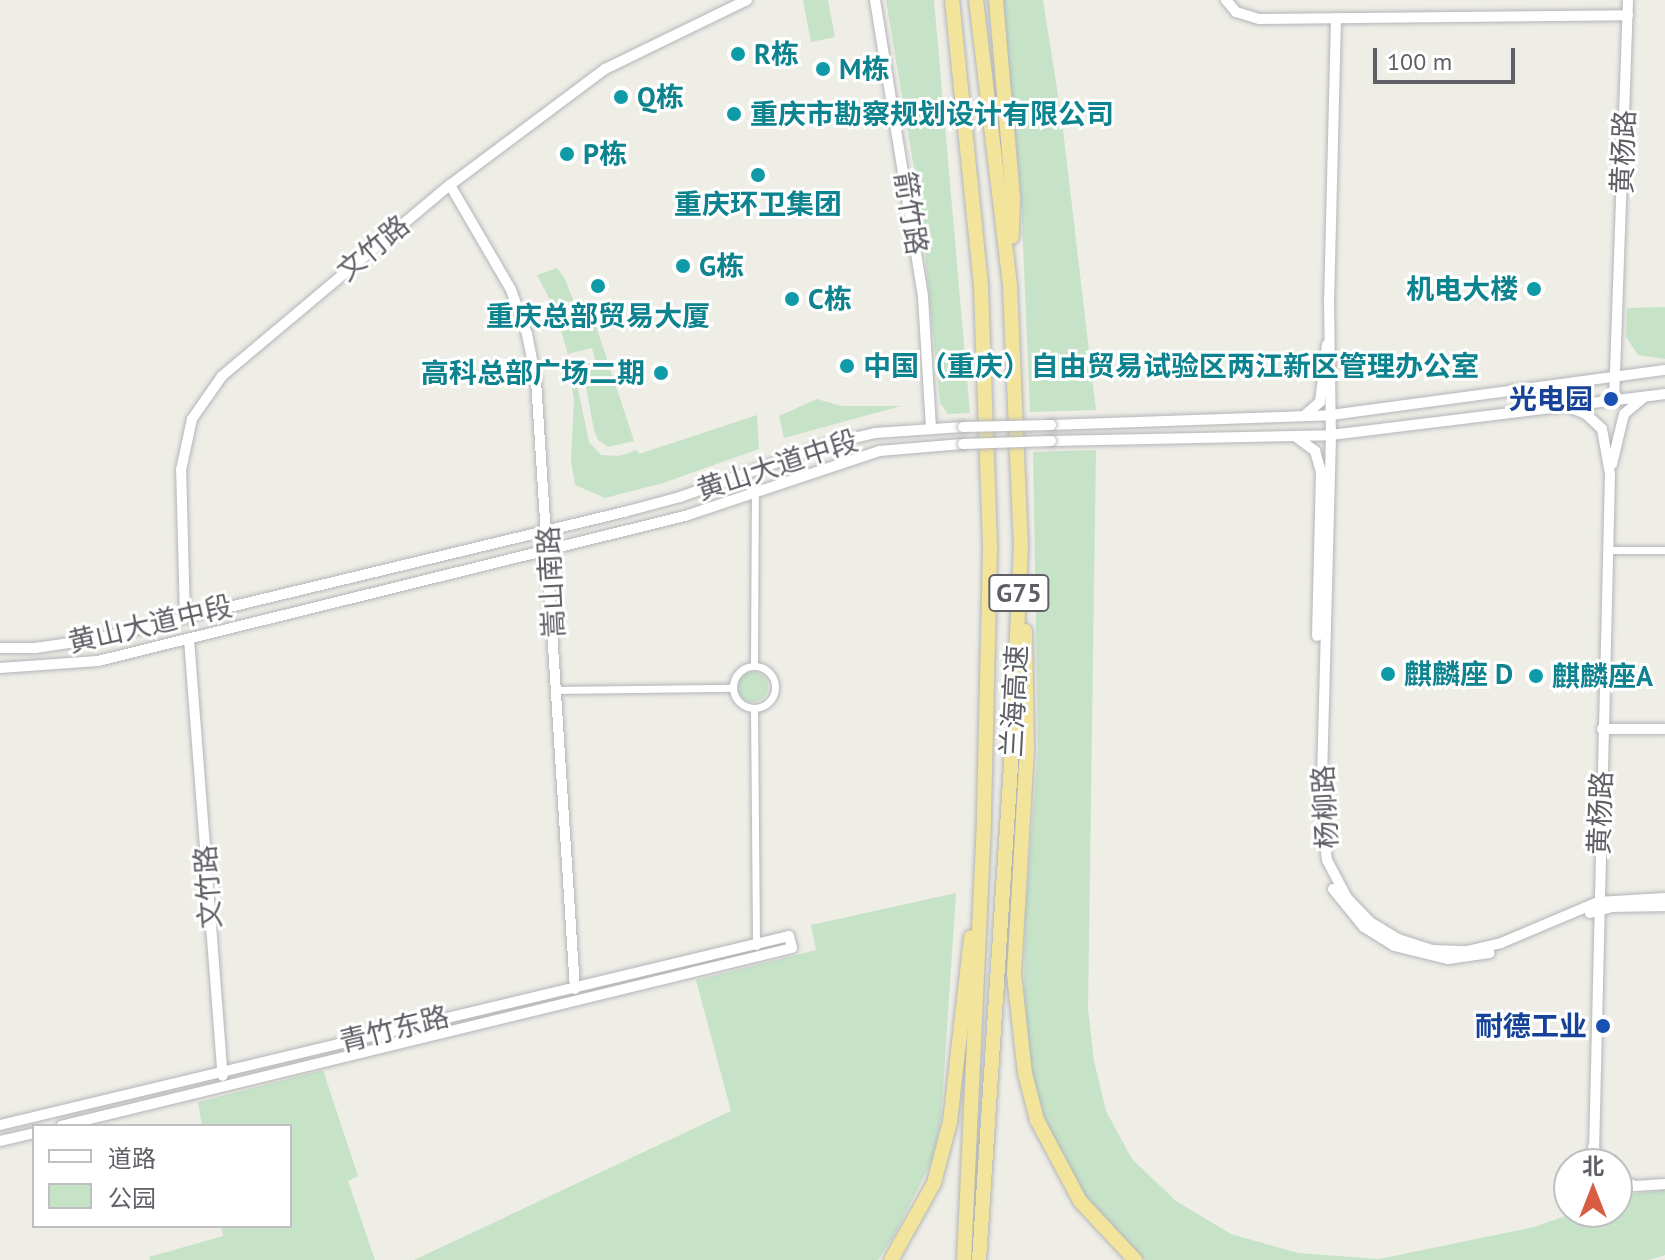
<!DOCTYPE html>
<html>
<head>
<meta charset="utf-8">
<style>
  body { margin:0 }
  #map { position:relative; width:1665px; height:1260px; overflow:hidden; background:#eeede6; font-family:"PT Sans","Noto Sans SC",sans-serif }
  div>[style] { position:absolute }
  .green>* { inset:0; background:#c6e3c8 }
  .round { border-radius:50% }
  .roads { filter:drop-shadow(0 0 2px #b3b5b9) drop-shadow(0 0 2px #b3b5b9) }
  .street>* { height:7px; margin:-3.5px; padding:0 3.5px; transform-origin:3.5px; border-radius:3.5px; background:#fff }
  .street>.ring { margin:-3.5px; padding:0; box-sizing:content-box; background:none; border:7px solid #fff; border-radius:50% }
  .secondary>* { height:10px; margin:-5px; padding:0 5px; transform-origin:5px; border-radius:5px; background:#fff }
  .highway>* { height:14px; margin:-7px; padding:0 7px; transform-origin:7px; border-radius:7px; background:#f2e49a }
  .bridges { filter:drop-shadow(0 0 2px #b5b7bc) drop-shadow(0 0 2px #b5b7bc) }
  .secondary-bridge>* { height:10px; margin:-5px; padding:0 5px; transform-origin:5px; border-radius:5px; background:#fff }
  .dots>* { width:22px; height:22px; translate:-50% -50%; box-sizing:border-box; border:4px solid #fff; border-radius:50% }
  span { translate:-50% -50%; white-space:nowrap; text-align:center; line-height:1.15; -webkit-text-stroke:6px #fff; paint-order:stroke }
  .shield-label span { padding:2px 6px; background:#fff; border:2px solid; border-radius:6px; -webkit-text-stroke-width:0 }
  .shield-label { font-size:26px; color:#5e6065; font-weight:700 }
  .culture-label { font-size:28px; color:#0d838f; font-weight:700 }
  .left { translate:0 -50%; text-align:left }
  .right { translate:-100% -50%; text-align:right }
  .street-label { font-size:28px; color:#5e6065 }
  .transit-label { font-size:28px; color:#164399; font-weight:700 }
  .legend { position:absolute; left:32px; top:1124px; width:260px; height:104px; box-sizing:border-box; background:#fff; border:2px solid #bfbfc1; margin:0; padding:10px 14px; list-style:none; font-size:24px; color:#5e6065 }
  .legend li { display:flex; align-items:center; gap:16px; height:40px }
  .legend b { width:40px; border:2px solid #bfbfc1 }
  .north { position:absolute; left:1553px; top:1148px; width:80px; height:80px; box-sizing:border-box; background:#fff; border:2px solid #bfbfc1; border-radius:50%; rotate:0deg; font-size:22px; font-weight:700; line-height:32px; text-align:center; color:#5e6065 }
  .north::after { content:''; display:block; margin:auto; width:28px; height:36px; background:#d85d43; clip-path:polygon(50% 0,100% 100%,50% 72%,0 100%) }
  .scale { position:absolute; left:1373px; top:48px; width:142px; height:36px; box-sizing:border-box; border:4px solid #5e6065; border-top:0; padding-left:10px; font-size:24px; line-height:28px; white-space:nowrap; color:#5e6065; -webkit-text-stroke:6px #fff; paint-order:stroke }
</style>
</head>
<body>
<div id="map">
  <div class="green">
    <div style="clip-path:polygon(803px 0,828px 0,835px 37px,811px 42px)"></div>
    <div style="clip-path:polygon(886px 0,934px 0,970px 413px,948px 414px,940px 403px,920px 204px)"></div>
    <div style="clip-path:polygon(1002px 0,1043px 0,1062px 121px,1096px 410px,1030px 412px,1021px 196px)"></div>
    <div style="clip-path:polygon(557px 268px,565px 279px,579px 315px,597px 310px,603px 327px,597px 329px,634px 441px,608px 447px,598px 440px,594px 430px,584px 376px,588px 363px,595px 359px,592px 348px,568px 354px,554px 308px,537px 275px)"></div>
    <div style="clip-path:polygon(1665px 307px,1665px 359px,1638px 355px,1626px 337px,1627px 308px)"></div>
    <div style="clip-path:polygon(568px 365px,575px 375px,589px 442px,601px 455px,619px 456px,637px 450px,639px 454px,757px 415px,759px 449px,663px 483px,605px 498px,575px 485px,571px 460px,574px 399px)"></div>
    <div style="clip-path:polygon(817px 399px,841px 406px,901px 406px,784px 438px,779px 416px)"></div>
    <div style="clip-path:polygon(1096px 450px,1088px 1008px,1094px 1061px,1106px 1111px,1132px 1159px,1176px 1201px,1231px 1234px,1298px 1253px,1379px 1259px,1534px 1227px,1577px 1212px,1617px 1212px,1617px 1190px,1632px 1194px,1665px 1190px,1665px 1255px,1649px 1260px,1145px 1260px,1081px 1192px,1044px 1117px,1031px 1070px,1024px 1019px,1025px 916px,1038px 748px,1033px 452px)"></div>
    <div class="round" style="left:738px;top:672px;width:30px;height:30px"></div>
    <div style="clip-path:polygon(956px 893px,941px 1119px,933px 1159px,894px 1236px,878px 1260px,414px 1260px,731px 1111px,696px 980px,816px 950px,811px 925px)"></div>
    <div style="clip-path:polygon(323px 1070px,358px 1176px,348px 1181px,375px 1260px,150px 1260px,149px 1257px,223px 1236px,221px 1226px,290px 1226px,290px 1126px,202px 1126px,198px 1102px)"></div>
  </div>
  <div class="roads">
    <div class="street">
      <div style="left:1607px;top:550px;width:58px"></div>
      <div class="ring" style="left:733px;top:666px;width:35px;height:35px"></div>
      <div style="left:754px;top:666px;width:174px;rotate:-89.7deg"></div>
      <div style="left:557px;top:690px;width:175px;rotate:-0.7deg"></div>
      <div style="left:754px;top:709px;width:237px;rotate:89.5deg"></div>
    </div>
    <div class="secondary">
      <div style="left:875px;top:0;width:301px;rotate:80.8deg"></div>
      <div style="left:923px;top:297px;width:131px;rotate:86.5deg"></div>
      <div style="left:1226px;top:0;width:16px;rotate:50deg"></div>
      <div style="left:1236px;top:12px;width:24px;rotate:17deg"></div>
      <div style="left:1259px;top:19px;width:369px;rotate:-0.6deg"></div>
      <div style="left:1336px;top:18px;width:280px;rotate:91.4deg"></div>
      <div style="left:1329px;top:298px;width:137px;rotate:89.2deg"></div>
      <div style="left:1331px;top:435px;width:377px;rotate:91.5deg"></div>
      <div style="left:1321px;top:812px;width:48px;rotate:82.9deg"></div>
      <div style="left:1327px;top:860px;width:43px;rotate:62.2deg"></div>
      <div style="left:1347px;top:898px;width:33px;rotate:46deg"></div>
      <div style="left:1370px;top:922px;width:33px;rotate:31deg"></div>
      <div style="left:1398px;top:939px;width:36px;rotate:18deg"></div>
      <div style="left:1432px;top:950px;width:35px;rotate:2deg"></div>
      <div style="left:1467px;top:951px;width:35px;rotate:-13deg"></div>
      <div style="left:1501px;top:943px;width:105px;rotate:-22.9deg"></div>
      <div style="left:1598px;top:902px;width:67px;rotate:-3.4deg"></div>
      <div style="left:450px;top:185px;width:121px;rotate:59.8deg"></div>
      <div style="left:511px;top:290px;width:47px;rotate:70deg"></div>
      <div style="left:527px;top:334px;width:47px;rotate:78.9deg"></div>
      <div style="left:536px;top:380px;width:610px;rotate:86.34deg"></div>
      <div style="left:1614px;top:401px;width:401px;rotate:-88deg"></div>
      <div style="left:1569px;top:407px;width:18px;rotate:22deg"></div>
      <div style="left:1586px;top:414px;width:22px;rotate:43deg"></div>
      <div style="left:1602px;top:429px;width:46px;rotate:79.9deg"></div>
      <div style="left:1610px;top:474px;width:677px;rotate:91.35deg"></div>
      <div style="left:1305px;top:415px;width:20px;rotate:-41deg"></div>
      <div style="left:1320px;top:402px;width:58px;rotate:-83.1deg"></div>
      <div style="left:1051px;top:425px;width:280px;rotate:-2deg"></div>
      <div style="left:1331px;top:415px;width:337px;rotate:-7.7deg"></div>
      <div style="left:1296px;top:437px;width:24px;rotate:36deg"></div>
      <div style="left:1315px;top:451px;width:22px;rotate:74deg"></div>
      <div style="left:1321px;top:472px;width:164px;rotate:91.4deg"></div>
      <div style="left:1051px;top:441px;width:280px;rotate:-1.2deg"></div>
      <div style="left:1331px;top:435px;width:337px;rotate:-7deg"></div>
      <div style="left:1612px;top:464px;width:51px;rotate:-76.5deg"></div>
      <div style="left:1624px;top:414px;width:25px;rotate:-40deg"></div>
      <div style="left:185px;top:618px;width:148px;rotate:-91.5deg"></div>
      <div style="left:181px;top:470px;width:52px;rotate:-77.8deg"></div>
      <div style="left:192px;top:419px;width:52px;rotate:-55.1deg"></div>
      <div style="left:222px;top:376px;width:297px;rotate:-40deg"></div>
      <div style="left:450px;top:185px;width:194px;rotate:-36.8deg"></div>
      <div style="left:605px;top:69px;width:158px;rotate:-25.9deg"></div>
      <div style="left:189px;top:639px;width:438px;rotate:85.6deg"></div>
      <div style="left:0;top:648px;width:35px"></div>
      <div style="left:35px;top:648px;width:63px;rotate:-8.3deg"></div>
      <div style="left:97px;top:639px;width:542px;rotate:-13.55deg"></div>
      <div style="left:624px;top:512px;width:58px;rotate:-15deg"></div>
      <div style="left:680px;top:497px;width:157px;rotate:-19.7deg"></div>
      <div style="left:828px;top:444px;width:48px;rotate:-13.2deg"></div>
      <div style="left:875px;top:433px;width:88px;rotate:-3.9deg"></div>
      <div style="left:0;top:668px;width:98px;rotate:-4.1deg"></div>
      <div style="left:98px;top:661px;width:605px;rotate:-13.88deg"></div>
      <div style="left:685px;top:516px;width:205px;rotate:-18.5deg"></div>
      <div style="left:879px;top:451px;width:84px;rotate:-4.8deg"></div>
      <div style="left:1602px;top:729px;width:63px"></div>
      <div style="left:1333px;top:889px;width:49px;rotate:50.8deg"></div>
      <div style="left:1364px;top:927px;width:36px;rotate:32deg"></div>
      <div style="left:1394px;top:946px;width:56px;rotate:13.5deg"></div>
      <div style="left:1448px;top:959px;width:42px;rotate:-8.1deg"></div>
      <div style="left:1590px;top:913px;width:24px;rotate:-15deg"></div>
      <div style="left:1613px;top:907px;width:52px;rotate:-1.1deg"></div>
      <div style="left:0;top:1125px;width:811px;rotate:-13.47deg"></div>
      <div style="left:789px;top:936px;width:12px;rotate:76deg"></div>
      <div style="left:792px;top:948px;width:752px;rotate:166.31deg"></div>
      <div style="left:0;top:1141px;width:35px;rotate:-13deg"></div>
      <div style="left:1593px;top:1147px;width:19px;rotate:62deg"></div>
      <div style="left:1617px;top:1179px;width:19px;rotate:21deg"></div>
      <div style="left:1635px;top:1186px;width:30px;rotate:-4deg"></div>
    </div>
    <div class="highway">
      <div style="left:952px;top:0;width:288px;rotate:84.2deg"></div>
      <div style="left:981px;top:287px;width:263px;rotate:88deg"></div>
      <div style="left:990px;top:550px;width:271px;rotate:91.3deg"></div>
      <div style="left:984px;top:821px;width:439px;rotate:92.6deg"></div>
      <div style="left:976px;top:0;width:288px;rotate:83.2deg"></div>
      <div style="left:1010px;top:286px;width:258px;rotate:87.6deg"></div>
      <div style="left:1021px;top:544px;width:206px;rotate:92.5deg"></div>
      <div style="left:1012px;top:750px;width:511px;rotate:93.7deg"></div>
      <div style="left:996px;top:0;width:201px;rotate:85.1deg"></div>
      <div style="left:1013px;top:200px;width:37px;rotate:92deg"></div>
      <div style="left:1025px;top:631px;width:118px;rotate:89deg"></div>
      <div style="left:1027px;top:749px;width:225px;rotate:93.3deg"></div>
      <div style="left:1014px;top:974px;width:100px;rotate:83.7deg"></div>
      <div style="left:1025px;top:1073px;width:49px;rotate:75.7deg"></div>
      <div style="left:1037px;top:1120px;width:92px;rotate:62deg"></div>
      <div style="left:1080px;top:1201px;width:81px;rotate:47deg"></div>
      <div style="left:891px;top:1260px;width:88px;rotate:-60.8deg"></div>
      <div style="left:934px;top:1183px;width:63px;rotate:-75.3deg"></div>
      <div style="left:950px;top:1122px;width:186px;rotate:-83.5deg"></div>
    </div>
  </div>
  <div class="bridges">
    <div class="secondary-bridge">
      <div style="left:963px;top:427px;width:88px;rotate:-1.3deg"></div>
      <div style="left:963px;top:444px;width:88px;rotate:-2deg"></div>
    </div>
  </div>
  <div class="dots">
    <div style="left:738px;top:54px;background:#0f9aa8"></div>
    <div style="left:823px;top:69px;background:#0f9aa8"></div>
    <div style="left:621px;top:97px;background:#0f9aa8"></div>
    <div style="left:734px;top:114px;background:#0f9aa8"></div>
    <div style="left:567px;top:154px;background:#0f9aa8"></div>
    <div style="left:758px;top:175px;background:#0f9aa8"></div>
    <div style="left:683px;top:266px;background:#0f9aa8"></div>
    <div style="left:598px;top:286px;background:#0f9aa8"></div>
    <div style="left:1534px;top:289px;background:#0f9aa8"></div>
    <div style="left:792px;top:299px;background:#0f9aa8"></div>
    <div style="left:847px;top:366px;background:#0f9aa8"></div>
    <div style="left:661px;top:373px;background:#0f9aa8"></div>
    <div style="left:1611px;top:399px;background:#1a4fb4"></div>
    <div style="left:1388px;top:674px;background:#0f9aa8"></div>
    <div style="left:1536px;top:676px;background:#0f9aa8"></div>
    <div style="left:1603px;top:1026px;background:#1a4fb4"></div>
  </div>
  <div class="shield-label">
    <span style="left:1019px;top:593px">G75</span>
  </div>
  <div class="culture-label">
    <span class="left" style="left:754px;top:54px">R栋</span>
    <span class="left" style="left:839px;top:69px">M栋</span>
    <span class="left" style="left:637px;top:97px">Q栋</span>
    <span class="left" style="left:750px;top:114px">重庆市勘察规划设计有限公司</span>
    <span class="left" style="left:583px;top:154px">P栋</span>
    <span style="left:758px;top:204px">重庆环卫集团</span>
    <span class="left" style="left:699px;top:266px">G栋</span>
    <span class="right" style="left:1518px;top:289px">机电大楼</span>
    <span class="left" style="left:808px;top:299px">C栋</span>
    <span style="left:598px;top:316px">重庆总部贸易大厦</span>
    <span class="left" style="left:863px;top:366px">中国（重庆）自由贸易试验区两江新区管理办公室</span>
    <span class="right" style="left:645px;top:373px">高科总部广场二期</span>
    <span class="left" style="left:1404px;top:674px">麒麟座 D</span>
    <span class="left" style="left:1552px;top:676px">麒麟座A</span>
  </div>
  <div class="street-label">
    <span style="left:1623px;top:152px;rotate:-88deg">黄杨路</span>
    <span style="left:911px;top:213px;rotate:81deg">箭竹路</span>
    <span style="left:373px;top:248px;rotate:-40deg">文竹路</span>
    <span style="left:777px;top:465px;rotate:-18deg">黄山大道中段</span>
    <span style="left:551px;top:582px;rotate:-93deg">嵩山南路</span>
    <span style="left:150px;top:624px;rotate:-13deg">黄山大道中段</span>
    <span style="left:1014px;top:701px;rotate:-87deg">兰海高速</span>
    <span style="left:1325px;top:807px;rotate:-93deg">杨柳路</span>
    <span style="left:1600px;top:813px;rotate:-88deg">黄杨路</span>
    <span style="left:208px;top:887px;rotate:-94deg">文竹路</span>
    <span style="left:394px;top:1029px;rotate:-14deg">青竹东路</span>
  </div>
  <div class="transit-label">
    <span class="right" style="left:1593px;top:399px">光电园</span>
    <span class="right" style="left:1587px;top:1026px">耐德工业</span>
  </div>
  <ul class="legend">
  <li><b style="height:10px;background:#fff"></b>道路</li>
  <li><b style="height:22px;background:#c6e3c8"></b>公园</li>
  </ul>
  <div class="north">北</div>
  <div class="scale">100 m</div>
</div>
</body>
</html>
